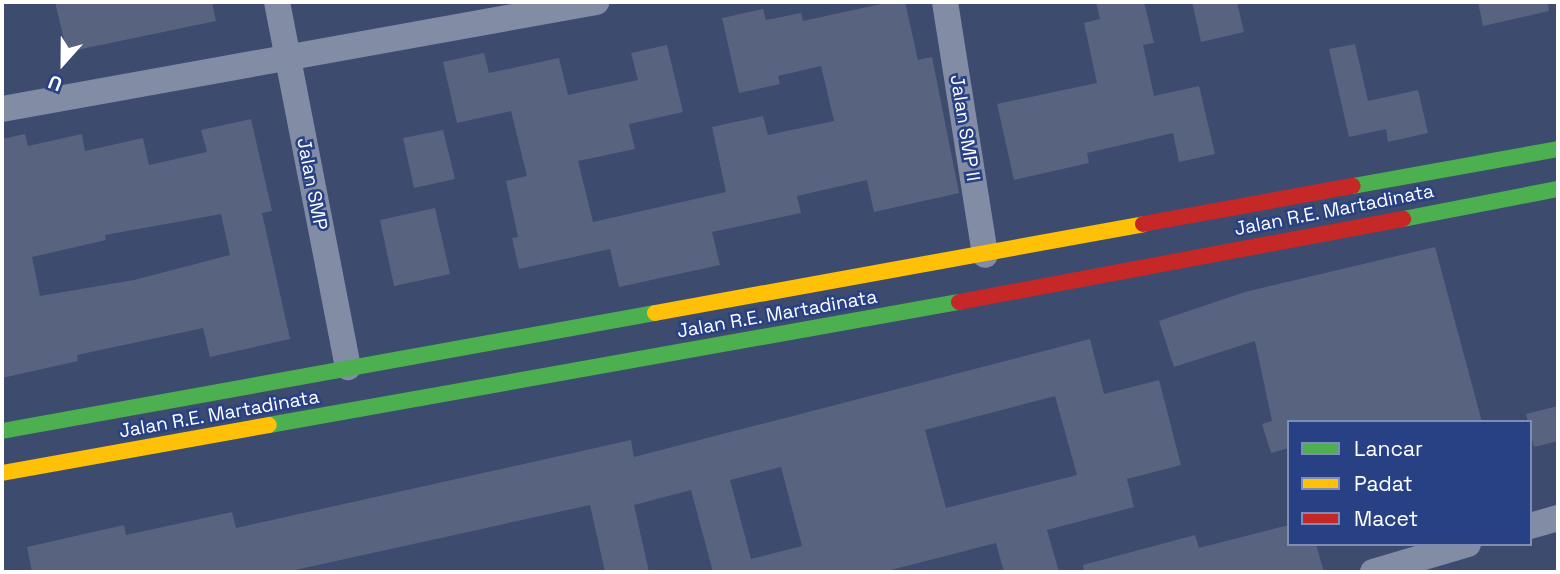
<!DOCTYPE html>
<html>
<head>
<meta charset="utf-8">
<style>
  body { margin:0 }
  #map { position:relative; width:1560px; height:574px; overflow:hidden; background:#3d4b6f; font-family:"Space Grotesk",sans-serif }
  div>[style] { position:absolute }
  .building>* { inset:0; background:#586380 }
  .street>* { height:26px; margin:-13px; padding:0 13px; transform-origin:13px; border-radius:13px; background:#838ca5 }
  .fast>* { height:16px; margin:-8px; padding:0 8px; transform-origin:8px; border-radius:8px; background:#4caf50 }
  .slow>* { height:16px; margin:-8px; padding:0 8px; transform-origin:8px; border-radius:8px; background:#ffc107 }
  .jam>* { height:16px; margin:-8px; padding:0 8px; transform-origin:8px; border-radius:8px; background:#c62828 }
  span { translate:-50% -50%; white-space:nowrap; text-align:center; line-height:1.15; -webkit-text-stroke:5px #284184; paint-order:stroke }
  .street-label { font-size:19px; color:#fff }
  .frame { position:absolute; inset:0; border:4px solid #fff; pointer-events:none }
  .legend { position:absolute; left:1287px; top:420px; width:245px; height:126px; box-sizing:border-box; background:#284184; border:2px solid #7e8db5; margin:0; padding:9px 12px; list-style:none; font-size:21px; color:#fff }
  .legend li { display:flex; align-items:center; gap:14px; height:35px }
  .legend b { width:35px; border:2px solid #7e8db5 }
  .north { position:absolute; left:28px; top:28px; width:70px; height:70px; -webkit-text-stroke:5px #284184; paint-order:stroke; rotate:201deg; font-size:19px; font-weight:700; line-height:28px; text-align:center; color:#fff }
  .north::after { content:''; display:block; margin:auto; width:24px; height:32px; background:#fff; clip-path:polygon(50% 0,100% 100%,50% 72%,0 100%) }
</style>
</head>
<body>
<div id="map">
  <div class="building">
    <div style="clip-path:polygon(55px 2px,212px 2px,216px 21px,67px 52px)"></div>
    <div style="clip-path:polygon(890px 2px,905px 2px,918px 60px,932px 57px,959px 193px,874px 212px,867px 180px,797px 196px,801px 213px,712px 232px,720px 265px,619px 287px,610px 249px,519px 269px,512px 238px,518px 237px,506px 181px,527px 176px,511px 111px,457px 123px,443px 62px,484px 53px,489px 73px,559px 58px,568px 95px,638px 80px,631px 53px,667px 45px,683px 112px,629px 124px,635px 149px,578px 161px,593px 222px,726px 192px,712px 127px,763px 116px,768px 135px,834px 121px,821px 66px,778px 76px,780px 84px,739px 93px,722px 18px,763px 9px,766px 20px,801px 13px,803px 21px)"></div>
    <div style="clip-path:polygon(1096px 2px,1144px 2px,1154px 43px,1143px 45px,1154px 96px,1199px 86px,1215px 154px,1179px 162px,1173px 133px,1087px 153px,1089px 163px,1014px 180px,997px 104px,1097px 83px,1084px 23px,1100px 19px)"></div>
    <div style="clip-path:polygon(1192px 2px,1237px 2px,1244px 32px,1201px 42px)"></div>
    <div style="clip-path:polygon(1478px 2px,1548px 2px,1549px 11px,1483px 26px)"></div>
    <div style="clip-path:polygon(1355px 44px,1368px 101px,1418px 90px,1428px 133px,1388px 142px,1386px 129px,1349px 137px,1329px 49px)"></div>
    <div style="clip-path:polygon(evenodd,251px 119px,272px 211px,262px 213px,290px 339px,210px 357px,203px 328px,77px 355px,78px 361px,2px 378px,2px 139px,25px 134px,28px 146px,82px 134px,85px 151px,143px 138px,149px 165px,207px 152px,201px 130px,251px 119px,221px 214px,230px 255px,134px 280px,40px 296px,32px 257px,106px 240px,105px 235px,221px 214px)"></div>
    <div style="clip-path:polygon(443px 130px,455px 179px,414px 188px,403px 138px)"></div>
    <div style="clip-path:polygon(435px 208px,450px 274px,394px 286px,380px 220px)"></div>
    <div style="clip-path:polygon(1435px 247px,1482px 422px,1289px 422px,1289px 448px,1271px 453px,1262px 424px,1272px 421px,1255px 341px,1174px 367px,1159px 321px,1245px 292px)"></div>
    <div style="clip-path:polygon(evenodd,1090px 339px,1104px 394px,1159px 380px,1181px 465px,1127px 479px,1134px 507px,1047px 530px,1059px 572px,1004px 572px,996px 543px,883px 572px,713px 572px,691px 490px,634px 505px,649px 572px,605px 572px,590px 505px,286px 572px,32px 572px,27px 547px,124px 525px,126px 535px,232px 512px,236px 528px,631px 440px,634px 457px,1090px 339px,1055px 396px,1077px 475px,946px 508px,925px 430px,1055px 396px,1090px 339px,781px 467px,802px 546px,751px 559px,730px 480px,781px 467px)"></div>
    <div style="clip-path:polygon(1558px 406px,1558px 441px,1534px 447px,1526px 414px)"></div>
    <div style="clip-path:polygon(1289px 525px,1289px 544px,1316px 544px,1324px 572px,1084px 572px,1083px 565px,1195px 535px,1199px 548px)"></div>
  </div>
  <div class="street">
    <div style="left:277px;top:2px;width:372px;rotate:79deg"></div>
    <div style="left:945px;top:2px;width:256px;rotate:81deg"></div>
    <div style="left:2px;top:109px;width:604px;rotate:-10.21deg"></div>
    <div style="left:1530px;top:526px;width:29px;rotate:-16deg"></div>
    <div style="left:1373px;top:572px;width:99px;rotate:-16.4deg"></div>
  </div>
  <div class="fast">
    <div style="left:1353px;top:186px;width:208px;rotate:-10.2deg"></div>
    <div style="left:1403px;top:219px;width:158px;rotate:-11deg"></div>
    <div style="left:269px;top:425px;width:701px;rotate:-10.11deg"></div>
    <div style="left:2px;top:431px;width:664px;rotate:-10.24deg"></div>
  </div>
  <div class="slow">
    <div style="left:655px;top:313px;width:496px;rotate:-10.3deg"></div>
    <div style="left:2px;top:473px;width:271px;rotate:-10.2deg"></div>
  </div>
  <div class="jam">
    <div style="left:1143px;top:224px;width:213px;rotate:-10.3deg"></div>
    <div style="left:959px;top:302px;width:452px;rotate:-10.6deg"></div>
  </div>
  <div class="street-label">
    <span style="left:965px;top:128px;rotate:81deg">Jalan SMP II</span>
    <span style="left:312px;top:184px;rotate:79deg">Jalan SMP</span>
    <span style="left:1334px;top:210px;rotate:-11deg">Jalan R.E. Martadinata</span>
    <span style="left:777px;top:314px;rotate:-10deg">Jalan R.E. Martadinata</span>
    <span style="left:219px;top:414px;rotate:-10deg">Jalan R.E. Martadinata</span>
  </div>
  <div class="frame"></div>
  <ul class="legend">
  <li><b style="height:9px;background:#4caf50"></b>Lancar</li>
  <li><b style="height:9px;background:#ffc107"></b>Padat</li>
  <li><b style="height:9px;background:#c62828"></b>Macet</li>
  </ul>
  <div class="north">U</div>
</div>
</body>
</html>
